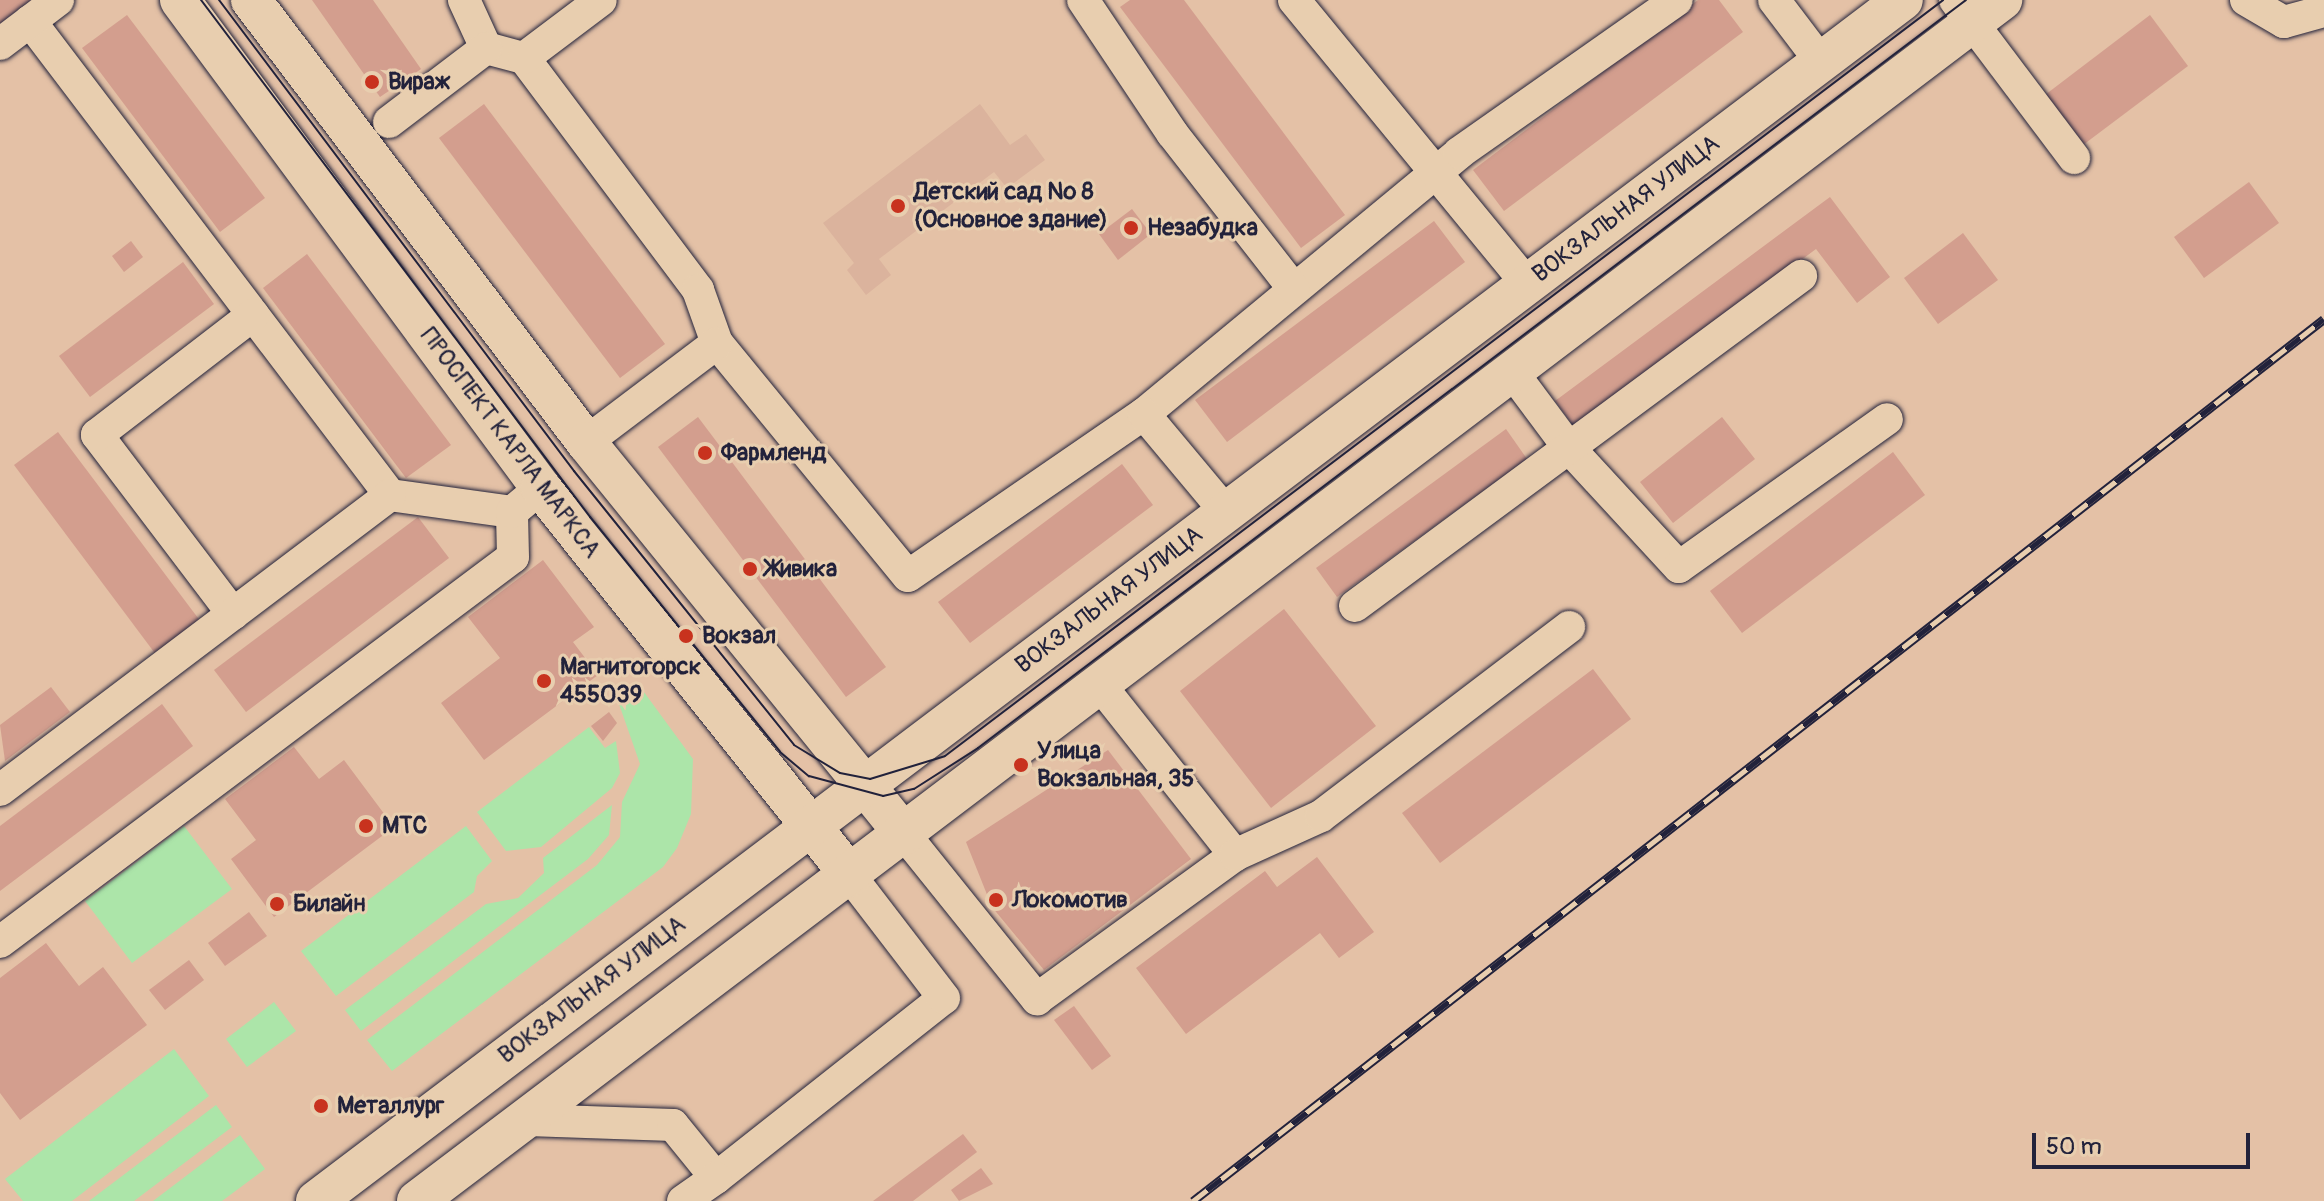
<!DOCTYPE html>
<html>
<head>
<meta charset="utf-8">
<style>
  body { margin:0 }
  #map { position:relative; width:2324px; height:1201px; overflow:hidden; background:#e4c1a6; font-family:Pangolin,sans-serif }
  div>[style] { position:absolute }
  .built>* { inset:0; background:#dbb39d }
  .green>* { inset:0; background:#ace5a9 }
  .building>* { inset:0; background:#d39e8e }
  .roads { filter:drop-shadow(0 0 2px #22223b) drop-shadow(0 0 2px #22223b) }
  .minor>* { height:32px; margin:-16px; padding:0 16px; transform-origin:16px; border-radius:16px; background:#e8ceaf }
  .major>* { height:40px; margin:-20px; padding:0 20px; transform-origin:20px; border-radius:20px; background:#e8ceaf }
  .tram>* { height:2px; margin:-1px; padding:0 1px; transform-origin:1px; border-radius:1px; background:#22223b }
  .rail>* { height:9px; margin-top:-4.5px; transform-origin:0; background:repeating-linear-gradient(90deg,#e8ceaf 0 18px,#22223b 0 36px); box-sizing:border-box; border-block:2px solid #22223b }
  .dots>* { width:22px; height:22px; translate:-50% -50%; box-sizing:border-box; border:4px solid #e8ceaf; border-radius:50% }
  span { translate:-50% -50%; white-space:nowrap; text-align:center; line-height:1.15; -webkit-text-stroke:6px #e8ceaf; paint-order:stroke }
  .poi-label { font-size:24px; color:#22223b; font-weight:700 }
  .left { translate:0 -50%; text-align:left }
  .street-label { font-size:24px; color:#22223b }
  .scale { position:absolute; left:2032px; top:1133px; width:218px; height:36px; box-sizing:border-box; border:4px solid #22223b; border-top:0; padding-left:10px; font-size:24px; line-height:28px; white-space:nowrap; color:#22223b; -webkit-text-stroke:6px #e8ceaf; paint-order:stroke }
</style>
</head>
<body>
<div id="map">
  <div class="built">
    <div style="clip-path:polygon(980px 104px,1010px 145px,1026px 134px,1045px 160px,1007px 188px,994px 172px,879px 259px,891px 275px,866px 295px,847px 270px,854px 263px,823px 223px)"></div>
  </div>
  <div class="green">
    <div style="clip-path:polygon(641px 688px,693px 759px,691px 814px,677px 848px,663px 867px,392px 1071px,367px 1040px,597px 865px,620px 837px,622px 802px,640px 764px,619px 704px)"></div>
    <div style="clip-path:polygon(589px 727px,605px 748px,616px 741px,620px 773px,612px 788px,541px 847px,506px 851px,477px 812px)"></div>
    <div style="clip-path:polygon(612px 805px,609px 835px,588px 859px,361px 1031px,345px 1010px,486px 904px,518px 898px,544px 873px,543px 858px)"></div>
    <div style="clip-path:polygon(184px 826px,232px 889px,132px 963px,85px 901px)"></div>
    <div style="clip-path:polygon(466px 826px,492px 861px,477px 876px,474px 892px,336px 996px,301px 951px)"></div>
    <div style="clip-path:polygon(274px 1002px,296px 1031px,247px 1067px,226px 1039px)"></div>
    <div style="clip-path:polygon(174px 1049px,209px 1096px,72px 1201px,23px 1201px,5px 1179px)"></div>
    <div style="clip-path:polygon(216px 1105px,232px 1127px,134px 1201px,89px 1201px)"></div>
    <div style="clip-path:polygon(240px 1135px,265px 1169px,222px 1201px,153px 1201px)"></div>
  </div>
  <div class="building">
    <div style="clip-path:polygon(0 0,38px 0,0 28px)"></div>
    <div style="clip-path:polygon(312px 0,373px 0,421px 69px,380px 97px)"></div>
    <div style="clip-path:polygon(1130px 0,1184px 0,1345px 215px,1301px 248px,1120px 7px)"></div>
    <div style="clip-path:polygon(1698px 0,1719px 0,1743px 32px,1504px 211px,1473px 170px)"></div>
    <div style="clip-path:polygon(127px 15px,265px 198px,220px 232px,82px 48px)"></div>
    <div style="clip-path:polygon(2150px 15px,2188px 66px,2079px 148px,2041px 98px)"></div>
    <div style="clip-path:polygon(484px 104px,665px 344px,620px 378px,439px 138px)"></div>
    <div style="clip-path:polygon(2249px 182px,2279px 223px,2204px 278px,2174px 237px)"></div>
    <div style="clip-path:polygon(1830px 197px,1890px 277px,1857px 303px,1816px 249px,1575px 428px,1555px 401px)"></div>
    <div style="clip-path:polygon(1132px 209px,1151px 234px,1118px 260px,1099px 234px)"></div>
    <div style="clip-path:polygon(1434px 221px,1465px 262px,1227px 442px,1195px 400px)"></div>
    <div style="clip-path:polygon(1963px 233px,1998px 280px,1938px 324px,1904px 278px)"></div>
    <div style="clip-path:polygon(131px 241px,143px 257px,124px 272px,112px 256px)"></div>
    <div style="clip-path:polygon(307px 254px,451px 445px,406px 478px,263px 288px)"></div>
    <div style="clip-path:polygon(183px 262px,214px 304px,90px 397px,59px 356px)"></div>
    <div style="clip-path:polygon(698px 417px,886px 667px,846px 697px,658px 447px)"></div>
    <div style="clip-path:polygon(1722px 417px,1755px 459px,1673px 523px,1640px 482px)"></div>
    <div style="clip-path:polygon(1506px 429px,1527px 459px,1337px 597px,1316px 568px)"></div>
    <div style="clip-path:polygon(58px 432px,201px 622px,157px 656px,14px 465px)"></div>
    <div style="clip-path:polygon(1893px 452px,1925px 495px,1742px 633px,1710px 591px)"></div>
    <div style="clip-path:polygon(1122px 464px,1153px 505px,970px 643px,938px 602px)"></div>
    <div style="clip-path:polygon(418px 517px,449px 558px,246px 712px,214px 670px)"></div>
    <div style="clip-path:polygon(543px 560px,594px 627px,573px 642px,598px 675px,484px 760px,441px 703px,500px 658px,468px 617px)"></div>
    <div style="clip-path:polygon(1284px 609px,1376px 726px,1271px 808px,1180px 691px)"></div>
    <div style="clip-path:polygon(1593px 669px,1631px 719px,1440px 863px,1402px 813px)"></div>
    <div style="clip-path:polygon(51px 687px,70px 712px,5px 761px,0 725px)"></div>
    <div style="clip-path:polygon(162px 704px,193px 746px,0 891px,0 826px)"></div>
    <div style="clip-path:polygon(609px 712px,617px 723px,603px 741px,591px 726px)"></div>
    <div style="clip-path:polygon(294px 747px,319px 779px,344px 760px,394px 827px,274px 917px,231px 859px,256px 840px,225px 799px)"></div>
    <div style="clip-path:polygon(1108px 750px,1191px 859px,1044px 970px,992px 907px,966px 842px)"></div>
    <div style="clip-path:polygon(1317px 857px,1374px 932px,1339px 958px,1320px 933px,1186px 1034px,1136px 968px,1265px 871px,1277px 887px)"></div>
    <div style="clip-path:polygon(249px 912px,267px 936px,225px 966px,208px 943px)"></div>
    <div style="clip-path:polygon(46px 943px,79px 986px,103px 967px,147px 1025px,20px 1120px,0 1093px,0 978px)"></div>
    <div style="clip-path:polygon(189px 960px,204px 980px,165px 1010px,149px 990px)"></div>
    <div style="clip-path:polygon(1074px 1006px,1111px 1056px,1092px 1070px,1054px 1020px)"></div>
    <div style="clip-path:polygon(963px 1134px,977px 1152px,913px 1201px,873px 1201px)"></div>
    <div style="clip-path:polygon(981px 1168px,993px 1184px,959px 1201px,951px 1190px)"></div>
  </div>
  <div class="roads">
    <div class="minor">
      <div style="left:464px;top:0;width:53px;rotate:65.4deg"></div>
      <div style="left:486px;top:48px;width:39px;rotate:15deg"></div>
      <div style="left:524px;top:58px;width:290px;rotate:53.1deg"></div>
      <div style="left:698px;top:290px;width:56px;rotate:70.3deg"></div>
      <div style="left:717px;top:343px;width:301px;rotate:50.7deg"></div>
      <div style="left:908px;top:576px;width:286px;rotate:-34.5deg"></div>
      <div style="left:1144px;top:414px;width:409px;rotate:-39.6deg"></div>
      <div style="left:1459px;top:153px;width:266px;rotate:-35.1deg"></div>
      <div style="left:1083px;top:0;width:160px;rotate:56.2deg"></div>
      <div style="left:1172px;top:133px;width:197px;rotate:52deg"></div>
      <div style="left:1294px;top:0;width:367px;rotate:50.6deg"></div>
      <div style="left:1774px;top:0;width:78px;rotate:52.8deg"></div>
      <div style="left:1955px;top:0;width:198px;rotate:53deg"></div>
      <div style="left:2246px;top:0;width:44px;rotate:30.1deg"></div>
      <div style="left:2284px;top:22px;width:41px;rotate:-15.4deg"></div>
      <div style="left:30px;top:21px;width:595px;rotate:52.78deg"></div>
      <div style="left:390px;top:495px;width:123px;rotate:7.9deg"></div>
      <div style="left:0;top:44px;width:73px;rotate:-37.2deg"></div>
      <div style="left:524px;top:58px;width:96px;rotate:-37deg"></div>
      <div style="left:389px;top:122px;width:122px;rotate:-37.3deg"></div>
      <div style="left:1513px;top:373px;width:94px;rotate:53.3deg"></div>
      <div style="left:1569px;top:448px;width:162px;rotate:47.3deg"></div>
      <div style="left:1679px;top:567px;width:255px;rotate:-35.4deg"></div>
      <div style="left:1144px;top:414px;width:128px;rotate:50.1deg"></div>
      <div style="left:586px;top:442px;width:164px;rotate:-37.1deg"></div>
      <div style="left:1355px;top:606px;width:555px;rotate:-36.5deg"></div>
      <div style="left:233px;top:614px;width:225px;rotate:-127.2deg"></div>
      <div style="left:97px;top:435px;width:197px;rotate:-37.6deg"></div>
      <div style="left:1101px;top:686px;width:216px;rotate:51.6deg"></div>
      <div style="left:0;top:790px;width:489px;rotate:-37.1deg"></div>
      <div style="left:905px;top:835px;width:211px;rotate:51.2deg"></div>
      <div style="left:1037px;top:999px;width:245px;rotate:-36deg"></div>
      <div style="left:1235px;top:855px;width:94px;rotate:-24.4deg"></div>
      <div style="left:1321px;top:816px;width:312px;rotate:-37.3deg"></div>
      <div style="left:0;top:942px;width:641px;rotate:-36.89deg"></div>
      <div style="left:513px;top:557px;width:45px;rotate:-91.3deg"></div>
      <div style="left:512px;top:512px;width:38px;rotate:-40deg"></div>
      <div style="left:528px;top:1120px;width:145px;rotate:2deg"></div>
      <div style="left:673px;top:1125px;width:68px;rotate:50.9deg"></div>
      <div style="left:716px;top:1178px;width:290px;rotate:-38.3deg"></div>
      <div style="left:944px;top:998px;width:153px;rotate:-127.5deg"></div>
      <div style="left:683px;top:1201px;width:40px;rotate:-34.9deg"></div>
    </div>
    <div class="major">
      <div style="left:180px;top:0;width:607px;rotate:53.51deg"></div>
      <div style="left:541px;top:488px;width:497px;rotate:51.4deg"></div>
      <div style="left:251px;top:0;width:555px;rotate:52.84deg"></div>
      <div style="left:586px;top:442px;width:506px;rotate:50.93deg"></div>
      <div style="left:316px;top:1201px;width:1990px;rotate:-37.12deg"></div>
      <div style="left:417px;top:1201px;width:1989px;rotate:-37.15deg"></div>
    </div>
  </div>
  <div class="tram">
    <div style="left:201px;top:0;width:647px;rotate:53.04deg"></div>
    <div style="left:590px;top:517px;width:302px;rotate:51deg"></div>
    <div style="left:780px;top:752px;width:38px;rotate:40deg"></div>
    <div style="left:809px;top:776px;width:77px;rotate:15.1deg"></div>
    <div style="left:883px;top:796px;width:32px;rotate:-13deg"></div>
    <div style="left:914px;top:789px;width:76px;rotate:-32.6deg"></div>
    <div style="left:978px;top:748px;width:1239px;rotate:-37.13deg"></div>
    <div style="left:219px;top:0;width:590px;rotate:52.99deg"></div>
    <div style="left:574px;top:471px;width:351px;rotate:51.2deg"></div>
    <div style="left:794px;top:745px;width:54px;rotate:31.3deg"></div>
    <div style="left:840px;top:773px;width:31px;rotate:11deg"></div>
    <div style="left:870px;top:779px;width:78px;rotate:-17deg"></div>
    <div style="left:945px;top:756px;width:1252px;rotate:-37.14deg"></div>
  </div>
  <div class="rail">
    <div style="left:1193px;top:1201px;width:1434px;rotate:-37.95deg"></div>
  </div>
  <div class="dots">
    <div style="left:372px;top:82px;background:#c8321e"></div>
    <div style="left:898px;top:206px;background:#c8321e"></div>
    <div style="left:1131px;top:228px;background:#c8321e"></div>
    <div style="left:705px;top:453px;background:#c8321e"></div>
    <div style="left:750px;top:569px;background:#c8321e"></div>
    <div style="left:686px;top:636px;background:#c8321e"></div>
    <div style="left:544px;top:681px;background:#c8321e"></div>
    <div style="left:1021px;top:765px;background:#c8321e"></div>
    <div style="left:366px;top:826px;background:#c8321e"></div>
    <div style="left:996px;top:900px;background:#c8321e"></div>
    <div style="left:277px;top:904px;background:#c8321e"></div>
    <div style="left:321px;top:1106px;background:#c8321e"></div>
  </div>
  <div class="poi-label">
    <span class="left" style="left:388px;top:82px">Вираж</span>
    <span class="left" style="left:914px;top:206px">Детский сад № 8<br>(Основное здание)</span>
    <span class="left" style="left:1147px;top:228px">Незабудка</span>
    <span class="left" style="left:721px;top:453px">Фармленд</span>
    <span class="left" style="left:766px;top:569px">Живика</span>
    <span class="left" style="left:702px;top:636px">Вокзал</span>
    <span class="left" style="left:560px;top:681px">Магнитогорск<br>455039</span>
    <span class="left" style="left:1037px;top:765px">Улица<br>Вокзальная, 35</span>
    <span class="left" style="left:382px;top:826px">МТС</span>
    <span class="left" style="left:1012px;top:900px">Локомотив</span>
    <span class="left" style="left:293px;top:904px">Билайн</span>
    <span class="left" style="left:337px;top:1106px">Металлург</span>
  </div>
  <div class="street-label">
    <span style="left:1626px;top:209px;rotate:-37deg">ВОКЗАЛЬНАЯ УЛИЦА</span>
    <span style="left:510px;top:443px;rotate:53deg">ПРОСПЕКТ КАРЛА МАРКСА</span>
    <span style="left:1109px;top:600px;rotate:-37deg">ВОКЗАЛЬНАЯ УЛИЦА</span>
    <span style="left:592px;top:990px;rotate:-37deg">ВОКЗАЛЬНАЯ УЛИЦА</span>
  </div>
  <div class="scale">50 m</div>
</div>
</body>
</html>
